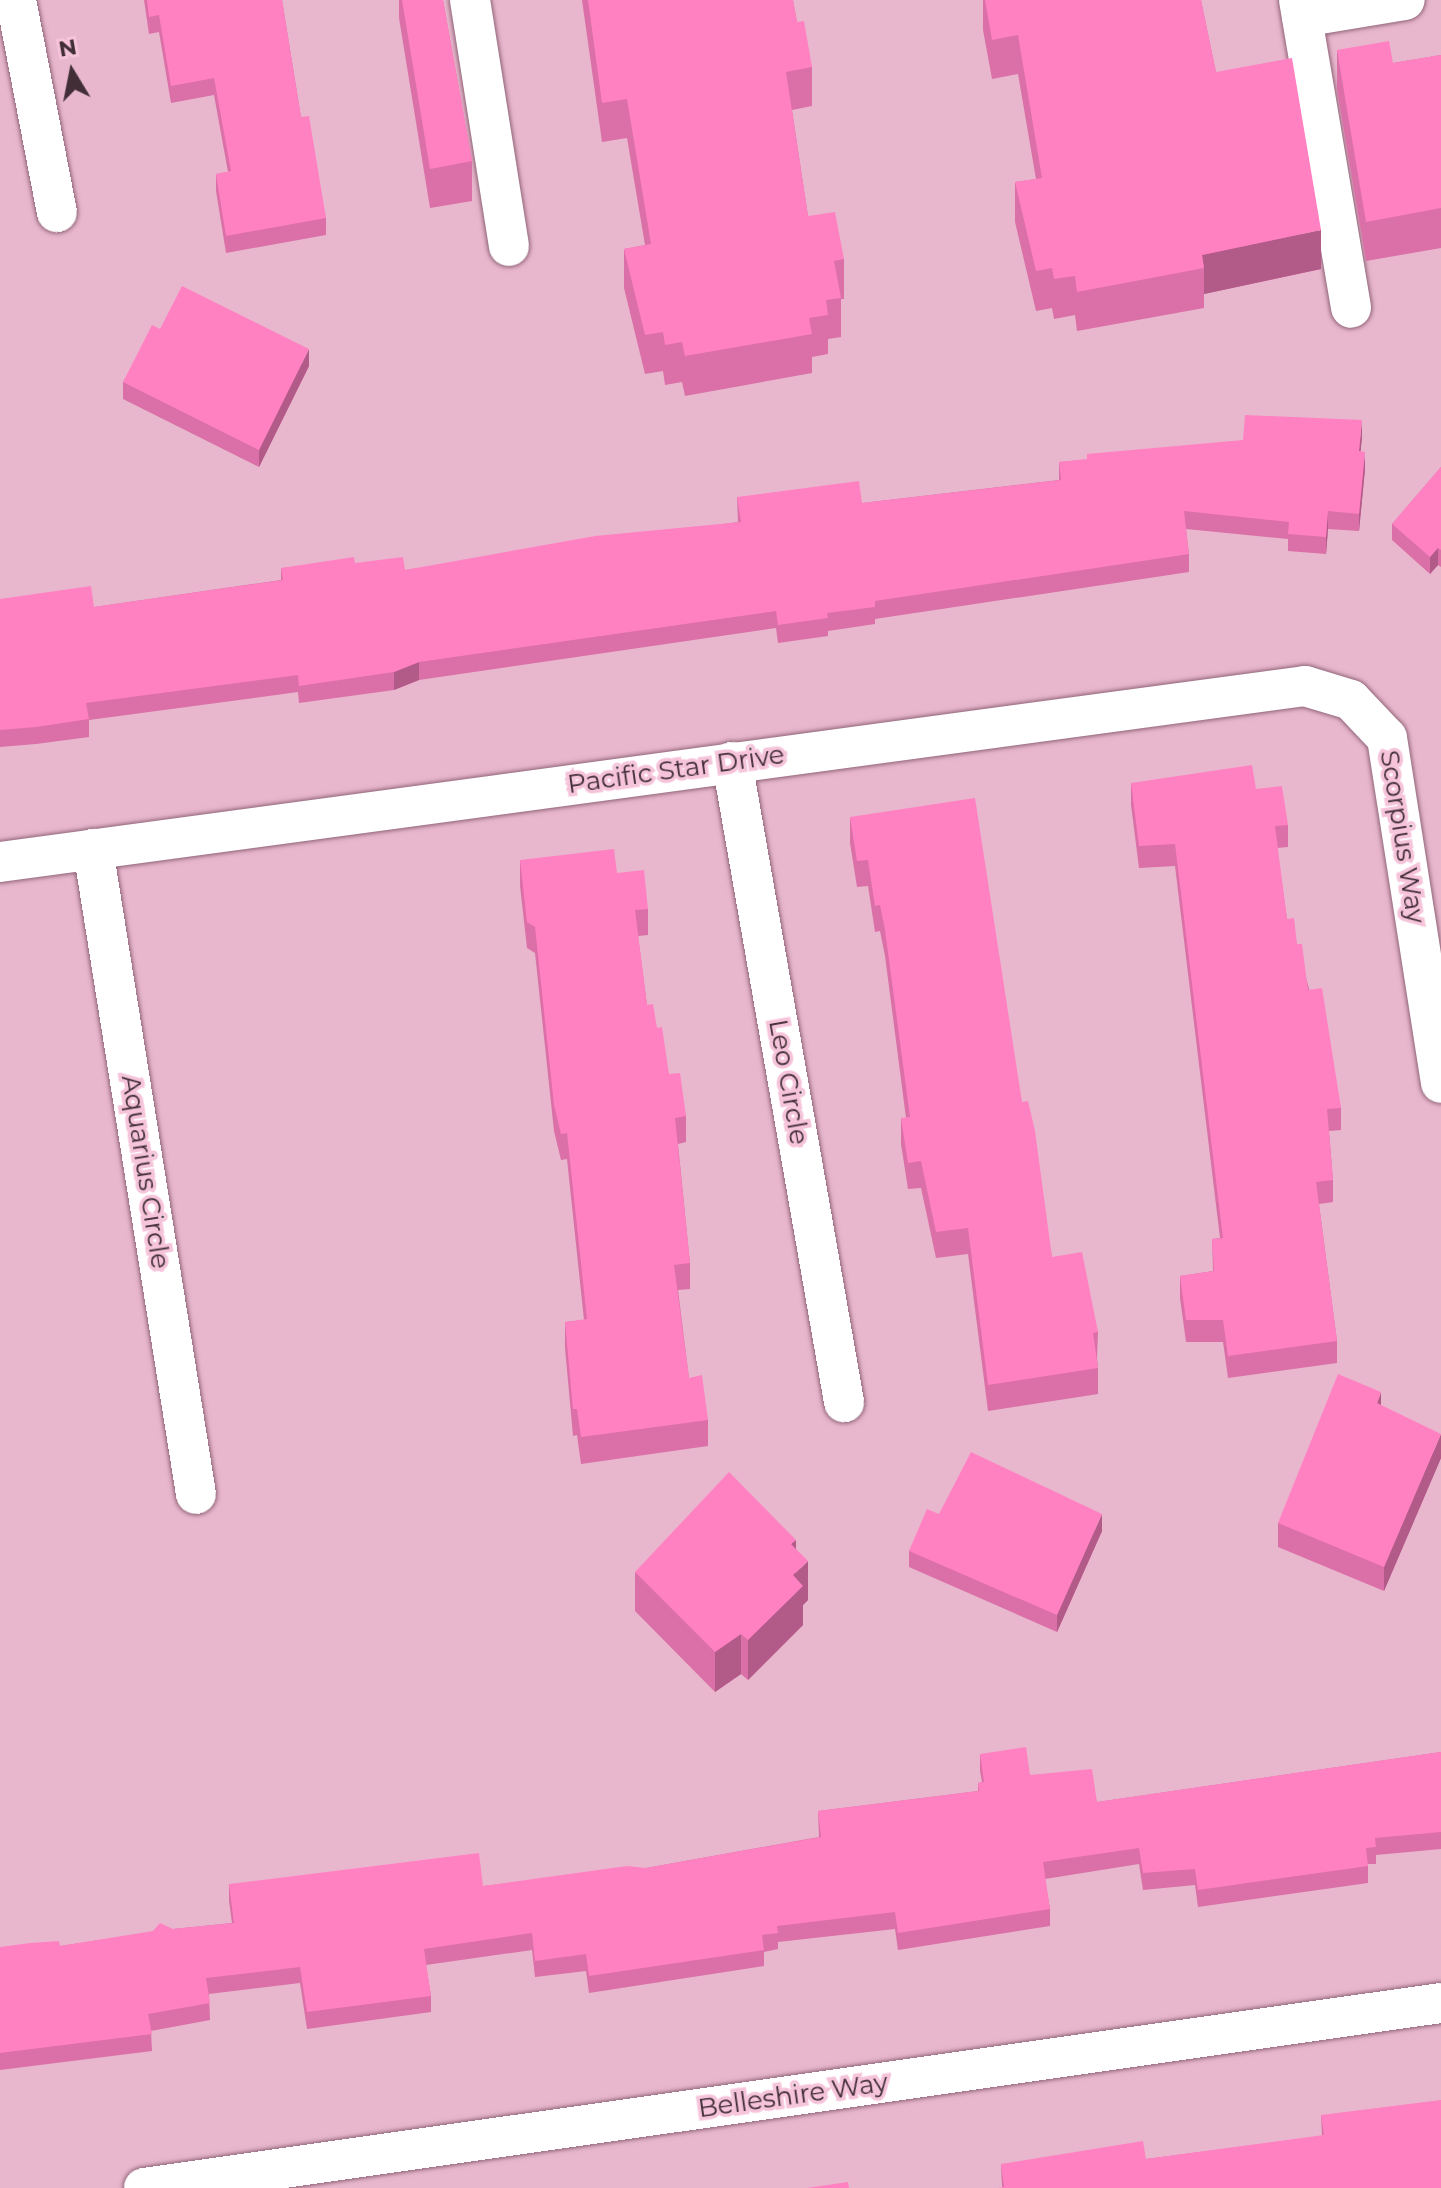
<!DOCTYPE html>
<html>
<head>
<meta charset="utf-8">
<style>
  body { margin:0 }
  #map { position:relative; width:1441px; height:2188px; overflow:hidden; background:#e8b7cd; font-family:Montserrat,sans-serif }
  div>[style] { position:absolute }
  .roads { filter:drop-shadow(0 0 2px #916579) drop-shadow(0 0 2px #916579) }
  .minor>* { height:40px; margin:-20px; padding:0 20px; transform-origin:20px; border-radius:20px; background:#fff }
  .wall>* { inset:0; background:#db6fa7 }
  .shaded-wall>* { inset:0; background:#b25a88 }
  .building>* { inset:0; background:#ff81c2 }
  span { translate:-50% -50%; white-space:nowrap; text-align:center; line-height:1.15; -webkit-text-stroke:7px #f6c4da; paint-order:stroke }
  .street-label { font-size:26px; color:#422e37 }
  .north { position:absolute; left:32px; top:32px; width:80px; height:80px; -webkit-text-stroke:6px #f6c4da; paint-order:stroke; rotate:350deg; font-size:22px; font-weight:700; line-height:32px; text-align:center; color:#422e37 }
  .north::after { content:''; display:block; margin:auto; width:28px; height:36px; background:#422e37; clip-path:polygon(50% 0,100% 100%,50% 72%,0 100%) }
</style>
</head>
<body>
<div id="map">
  <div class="roads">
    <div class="minor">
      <div style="left:16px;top:0;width:216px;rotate:79.1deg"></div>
      <div style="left:470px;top:0;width:249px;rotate:81deg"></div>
      <div style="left:1299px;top:0;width:312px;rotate:80.4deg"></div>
      <div style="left:1302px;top:17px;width:104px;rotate:-9.4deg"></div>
      <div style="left:732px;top:762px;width:650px;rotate:80.07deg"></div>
      <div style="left:93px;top:849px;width:653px;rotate:80.93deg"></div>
      <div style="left:0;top:862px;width:1317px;rotate:-7.68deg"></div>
      <div style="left:1305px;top:686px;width:48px;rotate:16.9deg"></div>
      <div style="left:1351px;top:700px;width:52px;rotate:46.5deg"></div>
      <div style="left:1387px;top:738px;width:349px;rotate:81.1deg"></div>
      <div style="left:144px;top:2188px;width:1310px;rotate:-8.12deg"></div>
    </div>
  </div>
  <div class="wall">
    <div style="clip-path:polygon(144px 0,282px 0,301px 117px,326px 218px,326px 235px,226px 253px,216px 191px,216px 174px,228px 172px,214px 95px,171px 103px,159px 32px,149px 34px)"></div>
    <div style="clip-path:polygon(399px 0,443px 0,472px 161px,472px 201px,430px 208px,399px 18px)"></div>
    <div style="clip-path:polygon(582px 0,793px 0,797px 22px,812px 67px,812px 106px,792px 110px,808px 216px,844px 259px,844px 299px,841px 299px,841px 337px,828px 339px,828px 354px,812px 357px,812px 373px,685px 396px,682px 382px,665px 385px,663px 371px,645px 374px,624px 288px,624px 249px,645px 245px,627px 138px,602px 142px)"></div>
    <div style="clip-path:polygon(983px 0,1201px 0,1216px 72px,1321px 269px,1204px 294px,1204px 308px,1077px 331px,1075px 315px,1054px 319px,1052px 308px,1036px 311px,1015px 222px,1015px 182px,1036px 179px,1018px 74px,992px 79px,983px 30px)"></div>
    <div style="clip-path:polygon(1337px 50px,1393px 63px,1441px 55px,1441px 248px,1366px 261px,1337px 90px)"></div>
    <div style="clip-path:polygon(160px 329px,309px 366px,259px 467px,123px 399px,123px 382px)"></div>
    <div style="clip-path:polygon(1362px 437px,1360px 451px,1365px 469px,1359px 531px,1328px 529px,1326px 554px,1288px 551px,1288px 539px,1186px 529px,1189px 554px,1189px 572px,875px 619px,875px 624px,828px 631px,828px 636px,778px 643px,776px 628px,419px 680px,394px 690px,299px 703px,298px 692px,89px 720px,89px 737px,36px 744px,0 747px,0 599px,94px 607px,281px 580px,281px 568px,355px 563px,405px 570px,738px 522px,737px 497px,862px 503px,1059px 480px,1059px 462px)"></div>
    <div style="clip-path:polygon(1441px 467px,1441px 567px,1438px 565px,1430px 574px,1392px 540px,1392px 524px)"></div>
    <div style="clip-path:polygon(1131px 783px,1256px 789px,1288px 825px,1288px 847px,1277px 848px,1287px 919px,1297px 944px,1341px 1108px,1341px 1130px,1329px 1131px,1333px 1180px,1333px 1202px,1319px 1204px,1337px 1341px,1337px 1363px,1228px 1378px,1223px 1342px,1186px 1342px,1180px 1298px,1180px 1276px,1213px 1271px,1212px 1239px,1220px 1238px,1175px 866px,1139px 868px,1131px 805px)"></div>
    <div style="clip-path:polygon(850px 817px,1022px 1102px,1052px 1257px,1098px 1332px,1097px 1358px,1098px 1368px,1098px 1394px,988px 1411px,968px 1254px,936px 1258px,921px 1188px,908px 1189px,901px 1144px,901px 1118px,906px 1118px,885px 956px,880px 931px,875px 932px,868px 886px,857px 887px,850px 843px)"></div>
    <div style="clip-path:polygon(520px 860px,617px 873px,648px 909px,648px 935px,638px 936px,647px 1005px,657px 1028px,669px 1074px,686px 1116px,686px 1142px,678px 1144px,690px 1263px,690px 1289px,678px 1290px,689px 1378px,708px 1420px,708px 1446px,581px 1464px,577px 1435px,573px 1436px,565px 1348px,565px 1322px,584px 1320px,567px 1159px,561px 1160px,554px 1131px,535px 953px,527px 948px,520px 886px)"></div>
    <div style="clip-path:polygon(1381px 1405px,1441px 1458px,1384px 1591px,1278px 1547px,1278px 1523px)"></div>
    <div style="clip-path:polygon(939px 1514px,1102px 1531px,1057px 1632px,909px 1567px,909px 1551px)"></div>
    <div style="clip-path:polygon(796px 1548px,808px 1600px,803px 1605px,803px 1625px,748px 1680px,741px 1674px,715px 1692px,635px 1611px,635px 1572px)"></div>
    <div style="clip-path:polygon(1441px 1752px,1441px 1849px,1376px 1855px,1376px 1864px,1368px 1864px,1368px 1883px,1198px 1907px,1195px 1885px,1143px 1890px,1139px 1864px,1045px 1879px,1050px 1909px,1050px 1926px,898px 1950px,895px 1929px,778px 1942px,778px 1949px,764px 1952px,764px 1966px,589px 1993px,586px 1971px,535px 1977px,532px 1950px,426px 1965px,431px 1996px,431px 2012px,307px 2029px,300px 1983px,209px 1994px,210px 2020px,151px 2031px,152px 2051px,0 2070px,0 1947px,60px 1946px,173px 1929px,232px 1923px,229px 1901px,229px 1884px,483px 1886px,646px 1868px,819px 1837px,818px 1811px,978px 1791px,978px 1783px,982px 1782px,980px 1771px,980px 1754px,1097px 1802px)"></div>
    <div style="clip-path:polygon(1321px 2115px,1441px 2188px,1002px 2187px,1001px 2164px,1146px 2159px,1322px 2136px)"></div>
  </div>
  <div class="shaded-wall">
    <div style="clip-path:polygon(1321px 230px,1321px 269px,1204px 294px,1204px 268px,1202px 255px)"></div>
    <div style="clip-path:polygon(309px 349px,309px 366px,259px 467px,259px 450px)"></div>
    <div style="clip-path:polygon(1362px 420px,1362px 437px,1359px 469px,1359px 451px)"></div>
    <div style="clip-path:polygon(1365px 452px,1365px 469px,1359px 531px,1359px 514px)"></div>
    <div style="clip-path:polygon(1328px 511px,1328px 529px,1326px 554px,1326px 537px)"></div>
    <div style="clip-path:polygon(1438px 548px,1438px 565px,1430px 574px,1430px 557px)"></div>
    <div style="clip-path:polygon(419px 662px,419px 680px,394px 690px,394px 672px)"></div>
    <div style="clip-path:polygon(1381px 1392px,1381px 1416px,1377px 1403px)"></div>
    <div style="clip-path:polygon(1441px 1434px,1441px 1458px,1384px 1591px,1384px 1567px)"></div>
    <div style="clip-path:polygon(1102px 1514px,1102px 1531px,1057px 1632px,1057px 1615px)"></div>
    <div style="clip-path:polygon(796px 1540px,796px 1573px,808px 1561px,808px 1600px,803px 1605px,803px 1625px,748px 1680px,748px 1640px,791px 1544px)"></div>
    <div style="clip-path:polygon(741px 1634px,741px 1674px,715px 1692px,715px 1652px)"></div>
  </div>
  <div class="building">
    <div style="clip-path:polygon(147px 0,282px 0,301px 117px,309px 116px,326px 218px,226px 236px,216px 174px,231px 171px,214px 78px,171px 86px,159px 15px,149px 17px)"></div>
    <div style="clip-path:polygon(402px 0,443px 0,472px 161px,430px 169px)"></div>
    <div style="clip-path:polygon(588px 0,793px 0,797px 22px,804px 21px,812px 67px,786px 72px,808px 216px,835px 212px,844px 259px,834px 261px,841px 298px,826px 300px,828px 315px,809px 318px,812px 334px,685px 356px,682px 342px,665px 345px,663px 332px,645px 335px,624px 249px,651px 244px,627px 99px,602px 103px)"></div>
    <div style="clip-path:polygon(985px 0,1201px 0,1216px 72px,1292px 58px,1321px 230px,1202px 255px,1204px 268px,1077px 292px,1075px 276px,1054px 279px,1052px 268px,1036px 271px,1015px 182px,1042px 178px,1018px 35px,992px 40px)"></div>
    <div style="clip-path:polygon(1389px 41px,1393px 63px,1441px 55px,1441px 208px,1366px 222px,1337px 50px)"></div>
    <div style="clip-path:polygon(182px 286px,309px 349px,259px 450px,123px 382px,152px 325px,160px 329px)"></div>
    <div style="clip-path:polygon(1245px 415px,1362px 420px,1359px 451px,1365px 452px,1359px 514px,1328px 511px,1326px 537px,1288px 534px,1289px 522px,1184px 511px,1189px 554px,875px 601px,875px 607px,827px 613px,828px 618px,778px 625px,776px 611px,419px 662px,394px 672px,299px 686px,298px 675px,86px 703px,89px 719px,36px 727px,0 730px,0 599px,91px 586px,94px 607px,283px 580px,281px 568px,354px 557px,355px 563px,403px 557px,405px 570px,595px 536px,741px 522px,737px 497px,859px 481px,862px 503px,1061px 480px,1059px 462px,1087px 459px,1087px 454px,1243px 440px)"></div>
    <div style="clip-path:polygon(1441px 467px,1441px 550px,1438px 548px,1430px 557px,1392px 524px)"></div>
    <div style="clip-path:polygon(1252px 765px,1256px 789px,1282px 786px,1288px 825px,1275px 826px,1287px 919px,1294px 918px,1297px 944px,1302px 944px,1308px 990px,1322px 988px,1341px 1108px,1327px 1109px,1333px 1180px,1316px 1182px,1337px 1341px,1228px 1356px,1223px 1320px,1186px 1320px,1180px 1276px,1214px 1271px,1212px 1239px,1223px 1238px,1175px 844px,1139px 846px,1131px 783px)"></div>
    <div style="clip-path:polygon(975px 798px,1022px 1102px,1028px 1101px,1035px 1131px,1052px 1257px,1082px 1252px,1098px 1332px,1093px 1333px,1098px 1368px,988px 1385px,968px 1228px,936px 1232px,921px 1161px,908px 1163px,901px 1118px,910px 1117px,885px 930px,880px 905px,875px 906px,868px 860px,857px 861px,850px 817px)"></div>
    <div style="clip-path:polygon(614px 849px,617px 873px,644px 870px,648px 909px,635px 910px,647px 1005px,653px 1004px,657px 1028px,662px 1027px,669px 1074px,680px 1073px,686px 1116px,675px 1118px,690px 1263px,674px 1265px,689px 1378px,702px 1375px,708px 1420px,581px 1437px,577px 1409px,573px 1409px,565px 1322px,587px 1319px,567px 1133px,561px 1134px,554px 1105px,535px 927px,527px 922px,520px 860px)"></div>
    <div style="clip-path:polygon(1338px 1374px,1381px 1392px,1377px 1403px,1441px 1434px,1384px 1567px,1278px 1523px)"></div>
    <div style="clip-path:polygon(971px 1452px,1102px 1514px,1057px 1615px,909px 1551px,927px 1509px,939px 1514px)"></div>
    <div style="clip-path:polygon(729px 1472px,796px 1540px,791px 1544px,808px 1561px,793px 1575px,803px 1586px,748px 1640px,741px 1634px,715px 1652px,635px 1572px)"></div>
    <div style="clip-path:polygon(1026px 1747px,1030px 1775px,1092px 1769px,1097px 1802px,1441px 1752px,1441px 1832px,1375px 1838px,1376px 1847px,1366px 1848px,1368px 1866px,1198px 1890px,1195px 1869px,1143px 1873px,1139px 1848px,1043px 1862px,1050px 1909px,898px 1933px,895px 1912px,777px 1926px,778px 1933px,762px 1935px,764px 1950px,589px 1976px,586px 1954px,535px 1961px,532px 1933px,424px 1949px,431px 1996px,307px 2012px,300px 1967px,206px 1978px,210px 2003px,148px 2014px,152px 2034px,0 2053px,0 1947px,30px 1943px,59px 1941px,60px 1946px,153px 1931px,160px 1923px,173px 1929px,234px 1923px,229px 1884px,479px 1853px,483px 1886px,627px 1866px,646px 1868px,821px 1837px,818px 1811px,979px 1791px,978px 1783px,984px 1782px,980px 1754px)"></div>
    <div style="clip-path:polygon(1441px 2100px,1441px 2188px,998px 2188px,1004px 2187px,1001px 2164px,1143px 2141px,1146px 2159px,1324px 2135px,1321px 2115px)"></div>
    <div style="clip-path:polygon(848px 2182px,849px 2188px,807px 2188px)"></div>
  </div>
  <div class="street-label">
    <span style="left:676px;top:770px;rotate:-8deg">Pacific Star Drive</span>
    <span style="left:1402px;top:837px;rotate:81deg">Scorpius Way</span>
    <span style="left:788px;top:1082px;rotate:80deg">Leo Circle</span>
    <span style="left:145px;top:1172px;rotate:81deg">Aquarius Circle</span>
    <span style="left:793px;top:2096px;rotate:-8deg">Belleshire Way</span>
  </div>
  <div class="north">N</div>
</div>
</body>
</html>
